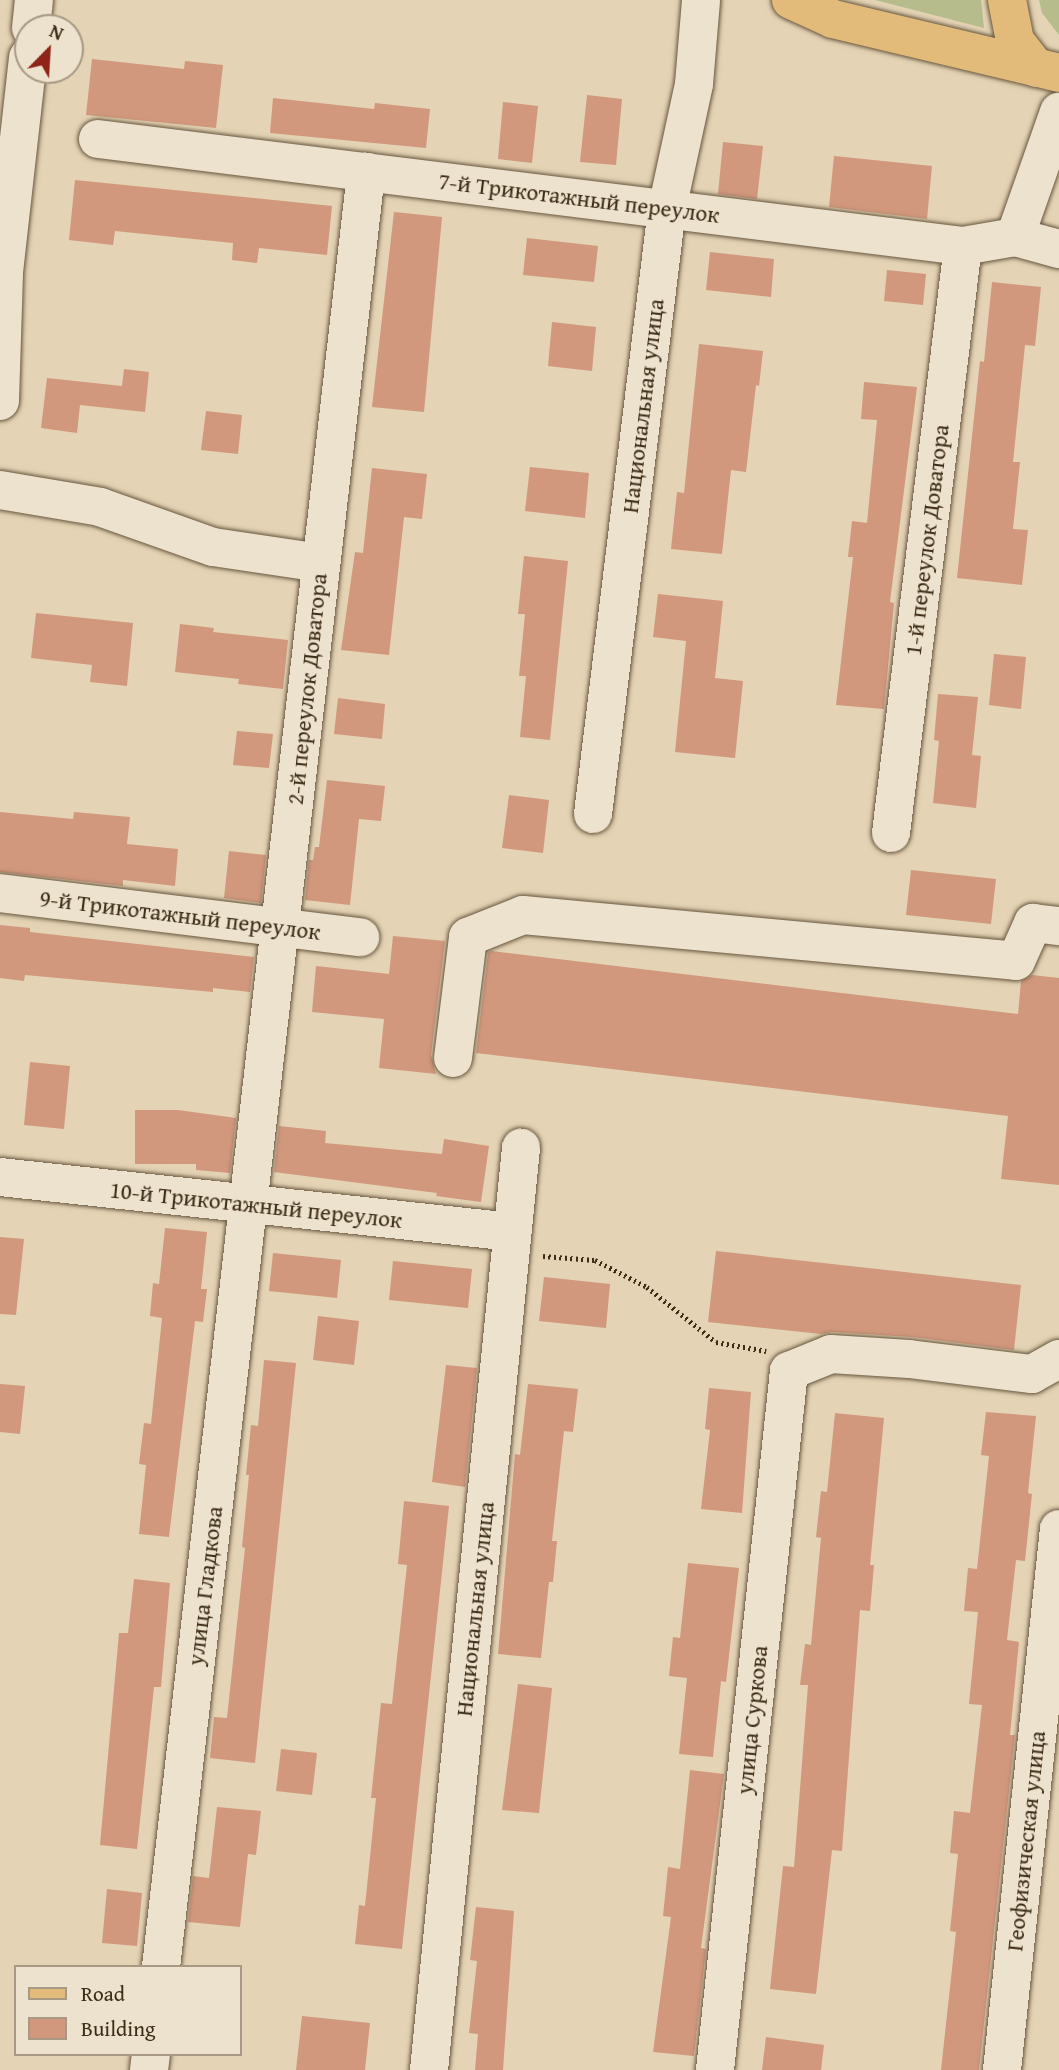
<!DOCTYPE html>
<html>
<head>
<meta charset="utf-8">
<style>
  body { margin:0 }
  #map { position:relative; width:1059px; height:2070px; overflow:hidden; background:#e4d3b4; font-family:"Gentium Book Plus",serif }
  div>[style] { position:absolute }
  .green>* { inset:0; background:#b6bc8c }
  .building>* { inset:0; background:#d1987d }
  .path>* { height:4.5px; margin-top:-2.25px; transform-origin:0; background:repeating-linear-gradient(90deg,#3d2c16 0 2px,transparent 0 5.5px) }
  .roads { filter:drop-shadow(0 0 2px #67563e) drop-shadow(0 0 2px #67563e) }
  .minor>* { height:38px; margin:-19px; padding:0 19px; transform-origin:19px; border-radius:19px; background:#ede2ce }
  .major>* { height:38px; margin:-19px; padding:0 19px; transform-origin:19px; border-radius:19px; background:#e2ba7a }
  span { translate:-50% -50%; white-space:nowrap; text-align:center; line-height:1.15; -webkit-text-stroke:6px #ede2ce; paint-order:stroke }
  .street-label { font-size:23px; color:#3d2c16 }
  .legend { position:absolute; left:14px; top:1965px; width:228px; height:91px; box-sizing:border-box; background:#ede2ce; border:2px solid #a79984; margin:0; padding:9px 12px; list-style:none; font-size:21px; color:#3d2c16 }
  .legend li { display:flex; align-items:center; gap:14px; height:35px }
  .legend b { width:35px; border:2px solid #a79984 }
  .north { position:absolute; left:14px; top:14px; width:70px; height:70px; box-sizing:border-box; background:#ede2ce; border:2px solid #a79984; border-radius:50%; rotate:24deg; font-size:19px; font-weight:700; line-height:28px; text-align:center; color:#3d2c16 }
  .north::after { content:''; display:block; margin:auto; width:24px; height:32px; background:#8f2418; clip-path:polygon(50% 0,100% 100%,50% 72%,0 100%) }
</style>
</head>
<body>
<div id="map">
  <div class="green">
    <div style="clip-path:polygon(875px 0,981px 0,984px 28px)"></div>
    <div style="clip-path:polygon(1039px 0,1059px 0,1059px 35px,1042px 13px)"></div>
  </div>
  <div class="building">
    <div style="clip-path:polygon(92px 59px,184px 69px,185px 61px,223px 65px,216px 128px,86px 115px)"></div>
    <div style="clip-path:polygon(587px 95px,622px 99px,616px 165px,580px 162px)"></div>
    <div style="clip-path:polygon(273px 98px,374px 109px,375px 103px,430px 109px,426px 148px,270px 133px)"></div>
    <div style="clip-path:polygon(503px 102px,538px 106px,532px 163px,498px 159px)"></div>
    <div style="clip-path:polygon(723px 142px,763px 146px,757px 199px,718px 194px)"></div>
    <div style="clip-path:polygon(834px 156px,932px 166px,927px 219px,829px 207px)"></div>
    <div style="clip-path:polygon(75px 180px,332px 206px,327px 255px,259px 248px,257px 263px,232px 260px,233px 243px,115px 231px,113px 245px,69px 240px)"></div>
    <div style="clip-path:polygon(394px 212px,442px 217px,424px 412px,372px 407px)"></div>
    <div style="clip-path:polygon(527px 238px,598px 246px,594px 282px,523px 275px)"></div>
    <div style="clip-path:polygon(710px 252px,774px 259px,771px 297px,706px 290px)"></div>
    <div style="clip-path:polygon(887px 270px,926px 274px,923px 305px,884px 301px)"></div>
    <div style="clip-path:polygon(992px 282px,1041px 287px,1035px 346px,1025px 345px,1013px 462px,1020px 462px,1013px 529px,1028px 530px,1022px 585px,957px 578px,980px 361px,984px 362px)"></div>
    <div style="clip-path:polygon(552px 322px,596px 327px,592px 371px,548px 366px)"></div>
    <div style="clip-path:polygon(699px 344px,763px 351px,759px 386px,756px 385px,746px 472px,731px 470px,722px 554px,671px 549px,677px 492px,684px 493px)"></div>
    <div style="clip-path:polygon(124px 369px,149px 372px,145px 412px,80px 405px,77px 433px,41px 428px,47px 378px,122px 386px)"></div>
    <div style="clip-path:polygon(864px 382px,917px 387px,890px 602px,894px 603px,884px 709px,836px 705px,853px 557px,848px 557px,852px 521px,867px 523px,877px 420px,861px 419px)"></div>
    <div style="clip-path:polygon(206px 411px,242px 415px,238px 454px,201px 450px)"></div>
    <div style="clip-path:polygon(530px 467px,589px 473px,585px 518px,525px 511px)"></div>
    <div style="clip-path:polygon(372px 468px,427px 474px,422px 519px,404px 517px,389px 655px,341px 650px,355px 552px,363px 553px)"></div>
    <div style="clip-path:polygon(524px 556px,568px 561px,550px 740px,520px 737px,526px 676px,519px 676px,525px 614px,518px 614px)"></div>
    <div style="clip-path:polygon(658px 594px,723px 601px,715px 678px,743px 681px,735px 758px,675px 752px,686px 641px,653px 637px)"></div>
    <div style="clip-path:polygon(36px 613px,133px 623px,127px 686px,90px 682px,92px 665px,31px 658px)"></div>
    <div style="clip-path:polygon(180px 624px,214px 628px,213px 632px,288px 640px,283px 689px,238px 684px,239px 679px,175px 672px)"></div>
    <div style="clip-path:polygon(994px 654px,1026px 657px,1021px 709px,989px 705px)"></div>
    <div style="clip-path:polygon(938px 694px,978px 697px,972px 755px,981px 756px,976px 808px,933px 803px,939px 741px,934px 740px)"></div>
    <div style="clip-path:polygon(338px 698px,385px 704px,382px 739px,334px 734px)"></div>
    <div style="clip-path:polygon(237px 731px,273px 734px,269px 768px,233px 765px)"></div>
    <div style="clip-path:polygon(327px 780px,385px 786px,381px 821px,359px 819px,350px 905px,305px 900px,309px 860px,313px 860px,315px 847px,319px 847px)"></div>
    <div style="clip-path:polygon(509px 795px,549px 800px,543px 853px,502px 848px)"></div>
    <div style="clip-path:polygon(0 812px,73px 819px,74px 812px,130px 817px,127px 844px,178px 849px,175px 886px,123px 880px,123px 886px,0 872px)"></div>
    <div style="clip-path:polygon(229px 851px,266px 855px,261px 903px,224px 898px)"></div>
    <div style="clip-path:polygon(911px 870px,996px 879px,991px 924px,906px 915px)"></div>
    <div style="clip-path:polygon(0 925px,30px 928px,30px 932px,254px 957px,250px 992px,213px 988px,213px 992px,25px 975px,24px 981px,0 978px)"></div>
    <div style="clip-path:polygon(393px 936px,445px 941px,431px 1055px,436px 1074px,379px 1068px,384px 1019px,312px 1012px,316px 966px,389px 974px)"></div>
    <div style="clip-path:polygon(491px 951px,1018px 1014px,1021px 981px,1032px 975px,1059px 978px,1059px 1185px,1001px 1179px,1008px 1116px,476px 1053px,488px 953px)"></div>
    <div style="clip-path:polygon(30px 1062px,70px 1066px,64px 1129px,24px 1125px)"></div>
    <div style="clip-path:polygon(135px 1110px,178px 1110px,236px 1118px,230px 1173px,196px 1170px,196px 1164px,135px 1164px)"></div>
    <div style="clip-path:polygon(279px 1126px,326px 1131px,325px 1143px,442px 1154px,444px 1139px,489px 1146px,481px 1202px,436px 1196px,437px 1193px,274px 1172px)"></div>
    <div style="clip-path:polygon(165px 1228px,207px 1232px,201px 1289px,207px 1289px,203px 1322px,195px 1321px,169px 1537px,139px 1534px,146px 1465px,139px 1464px,144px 1423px,151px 1424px,162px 1318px,150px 1316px,153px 1283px,159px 1284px)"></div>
    <div style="clip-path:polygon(0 1237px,24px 1239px,16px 1315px,0 1314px)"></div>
    <div style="clip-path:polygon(716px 1251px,1021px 1285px,1014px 1350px,912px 1337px,832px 1332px,821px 1334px,708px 1322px)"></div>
    <div style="clip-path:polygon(273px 1253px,341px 1260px,337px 1298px,269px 1291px)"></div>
    <div style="clip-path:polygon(393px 1261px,472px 1269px,468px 1308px,389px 1300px)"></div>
    <div style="clip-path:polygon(544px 1277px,610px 1284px,606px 1328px,539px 1321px)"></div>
    <div style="clip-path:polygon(318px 1316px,359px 1321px,354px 1365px,313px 1360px)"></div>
    <div style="clip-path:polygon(264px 1360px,296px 1363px,255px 1763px,210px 1758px,214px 1717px,227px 1718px,245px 1548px,242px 1547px,249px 1475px,246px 1475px,251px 1425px,258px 1426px)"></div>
    <div style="clip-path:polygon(446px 1365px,477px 1368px,465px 1487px,432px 1482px)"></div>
    <div style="clip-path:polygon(0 1384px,25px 1386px,20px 1434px,0 1432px)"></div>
    <div style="clip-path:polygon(528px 1384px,578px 1389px,573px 1432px,564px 1431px,552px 1541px,557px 1541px,553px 1582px,549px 1582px,541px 1658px,498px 1654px,515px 1454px,520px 1455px)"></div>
    <div style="clip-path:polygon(709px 1388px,751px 1392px,742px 1513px,701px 1509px,710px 1430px,705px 1429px)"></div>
    <div style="clip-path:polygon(986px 1412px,1036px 1416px,1028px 1493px,1032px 1494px,1025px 1561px,1016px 1560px,1007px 1640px,1019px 1642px,1010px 1735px,1015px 1735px,979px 2070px,941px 2070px,956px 1932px,950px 1931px,958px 1854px,950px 1853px,954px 1811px,970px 1813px,982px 1705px,969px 1704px,978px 1612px,964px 1611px,968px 1568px,977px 1569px,989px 1456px,981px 1455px)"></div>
    <div style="clip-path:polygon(835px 1413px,884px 1418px,870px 1565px,874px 1565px,870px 1611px,860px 1610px,842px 1851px,832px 1850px,816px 1994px,770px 1989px,783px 1866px,794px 1867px,808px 1685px,800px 1685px,805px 1644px,811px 1645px,821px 1538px,816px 1537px,821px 1491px,827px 1492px)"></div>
    <div style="clip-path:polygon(404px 1501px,449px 1506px,402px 1949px,355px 1944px,359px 1905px,365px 1906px,376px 1798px,371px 1798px,381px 1703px,392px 1704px,407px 1565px,398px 1564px)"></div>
    <div style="clip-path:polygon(688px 1563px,739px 1568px,726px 1682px,721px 1681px,713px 1757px,679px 1754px,687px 1678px,669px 1676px,673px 1637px,680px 1638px)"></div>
    <div style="clip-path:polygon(134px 1579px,170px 1583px,161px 1687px,154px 1687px,137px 1849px,100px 1845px,119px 1633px,128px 1633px)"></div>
    <div style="clip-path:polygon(518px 1684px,552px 1688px,539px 1813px,502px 1810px)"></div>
    <div style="clip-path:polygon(281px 1749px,317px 1753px,312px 1795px,276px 1791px)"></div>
    <div style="clip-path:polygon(690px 1770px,724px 1774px,701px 1948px,706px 1949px,694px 2056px,653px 2052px,671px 1917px,663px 1916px,668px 1867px,680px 1869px)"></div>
    <div style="clip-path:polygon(217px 1807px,261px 1811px,256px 1855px,248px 1854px,240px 1927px,188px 1922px,193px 1876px,209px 1878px)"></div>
    <div style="clip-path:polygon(107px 1889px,142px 1893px,137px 1946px,102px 1943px)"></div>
    <div style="clip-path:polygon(476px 1907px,514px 1911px,503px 2070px,475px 2070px,478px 2034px,469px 2033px,477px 1961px,470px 1960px)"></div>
    <div style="clip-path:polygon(302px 2016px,370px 2023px,365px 2070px,296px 2070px)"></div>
    <div style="clip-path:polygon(766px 2037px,824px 2045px,821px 2070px,762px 2070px)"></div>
  </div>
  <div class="path">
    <div style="left:543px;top:1256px;width:52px;rotate:4.4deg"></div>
    <div style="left:595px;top:1260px;width:59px;rotate:27.4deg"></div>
    <div style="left:647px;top:1287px;width:88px;rotate:38.6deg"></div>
    <div style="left:716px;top:1342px;width:51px;rotate:10.2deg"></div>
  </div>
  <div class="roads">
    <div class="minor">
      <div style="left:31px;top:28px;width:28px;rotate:-84deg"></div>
      <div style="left:98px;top:139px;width:872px;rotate:7.05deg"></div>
      <div style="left:963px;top:246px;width:53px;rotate:-9.8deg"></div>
      <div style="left:1015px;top:237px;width:46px;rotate:15.3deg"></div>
      <div style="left:1015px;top:237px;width:133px;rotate:-70.6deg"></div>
      <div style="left:0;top:401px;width:129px;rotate:-88.2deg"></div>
      <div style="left:4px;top:272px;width:216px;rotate:-83.6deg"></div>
      <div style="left:0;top:490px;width:101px;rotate:9.6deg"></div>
      <div style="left:100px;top:507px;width:120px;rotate:19.5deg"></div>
      <div style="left:213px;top:547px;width:109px;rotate:8.4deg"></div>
      <div style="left:593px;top:814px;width:610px;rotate:-83.03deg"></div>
      <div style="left:667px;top:209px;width:128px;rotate:-77.8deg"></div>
      <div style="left:694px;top:84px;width:84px;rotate:-85.2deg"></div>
      <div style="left:891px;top:833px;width:591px;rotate:-83.01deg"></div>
      <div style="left:0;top:893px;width:363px;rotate:7deg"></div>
      <div style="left:453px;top:1058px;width:122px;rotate:-82.9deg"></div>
      <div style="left:468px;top:937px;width:59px;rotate:-21.8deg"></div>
      <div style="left:523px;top:915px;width:495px;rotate:5.3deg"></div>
      <div style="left:1016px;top:961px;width:42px;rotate:-65.9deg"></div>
      <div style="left:1033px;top:923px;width:26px;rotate:7deg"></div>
      <div style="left:0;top:1177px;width:515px;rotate:6.13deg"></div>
      <div style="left:161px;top:1967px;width:1807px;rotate:-83.48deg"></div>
      <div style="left:149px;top:2070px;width:16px;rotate:-83deg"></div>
      <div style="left:429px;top:2070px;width:927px;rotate:-84.3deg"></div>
      <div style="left:715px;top:2070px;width:703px;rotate:-83.96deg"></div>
      <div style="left:789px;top:1371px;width:45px;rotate:-22deg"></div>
      <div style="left:831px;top:1354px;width:78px;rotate:3.7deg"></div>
      <div style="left:909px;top:1359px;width:124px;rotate:7deg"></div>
      <div style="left:1032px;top:1374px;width:31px;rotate:-29deg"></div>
      <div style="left:1002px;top:2070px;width:544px;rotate:-83.99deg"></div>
    </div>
    <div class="major">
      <div style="left:791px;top:0;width:46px;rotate:24.3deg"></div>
      <div style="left:833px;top:19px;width:232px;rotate:13.4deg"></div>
      <div style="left:1007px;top:0;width:42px;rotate:79deg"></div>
      <div style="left:1015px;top:41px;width:34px;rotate:52deg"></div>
    </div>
  </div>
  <div class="street-label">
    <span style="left:579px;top:198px;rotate:7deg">7-й Трикотажный переулок</span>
    <span style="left:643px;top:406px;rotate:-83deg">Национальная улица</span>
    <span style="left:927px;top:540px;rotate:-83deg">1-й переулок Доватора</span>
    <span style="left:307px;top:689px;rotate:-84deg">2-й переулок Доватора</span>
    <span style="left:180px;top:915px;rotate:7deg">9-й Трикотажный переулок</span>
    <span style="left:256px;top:1205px;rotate:6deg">10-й Трикотажный переулок</span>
    <span style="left:205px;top:1586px;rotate:-83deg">улица Гладкова</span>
    <span style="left:475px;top:1609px;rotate:-84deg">Национальная улица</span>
    <span style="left:752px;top:1720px;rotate:-84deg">улица Суркова</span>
    <span style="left:1026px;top:1841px;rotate:-84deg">Геофизическая улица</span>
  </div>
  <ul class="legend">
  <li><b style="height:9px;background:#e2ba7a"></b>Road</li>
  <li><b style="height:19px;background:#d1987d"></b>Building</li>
  </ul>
  <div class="north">N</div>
</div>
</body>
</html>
